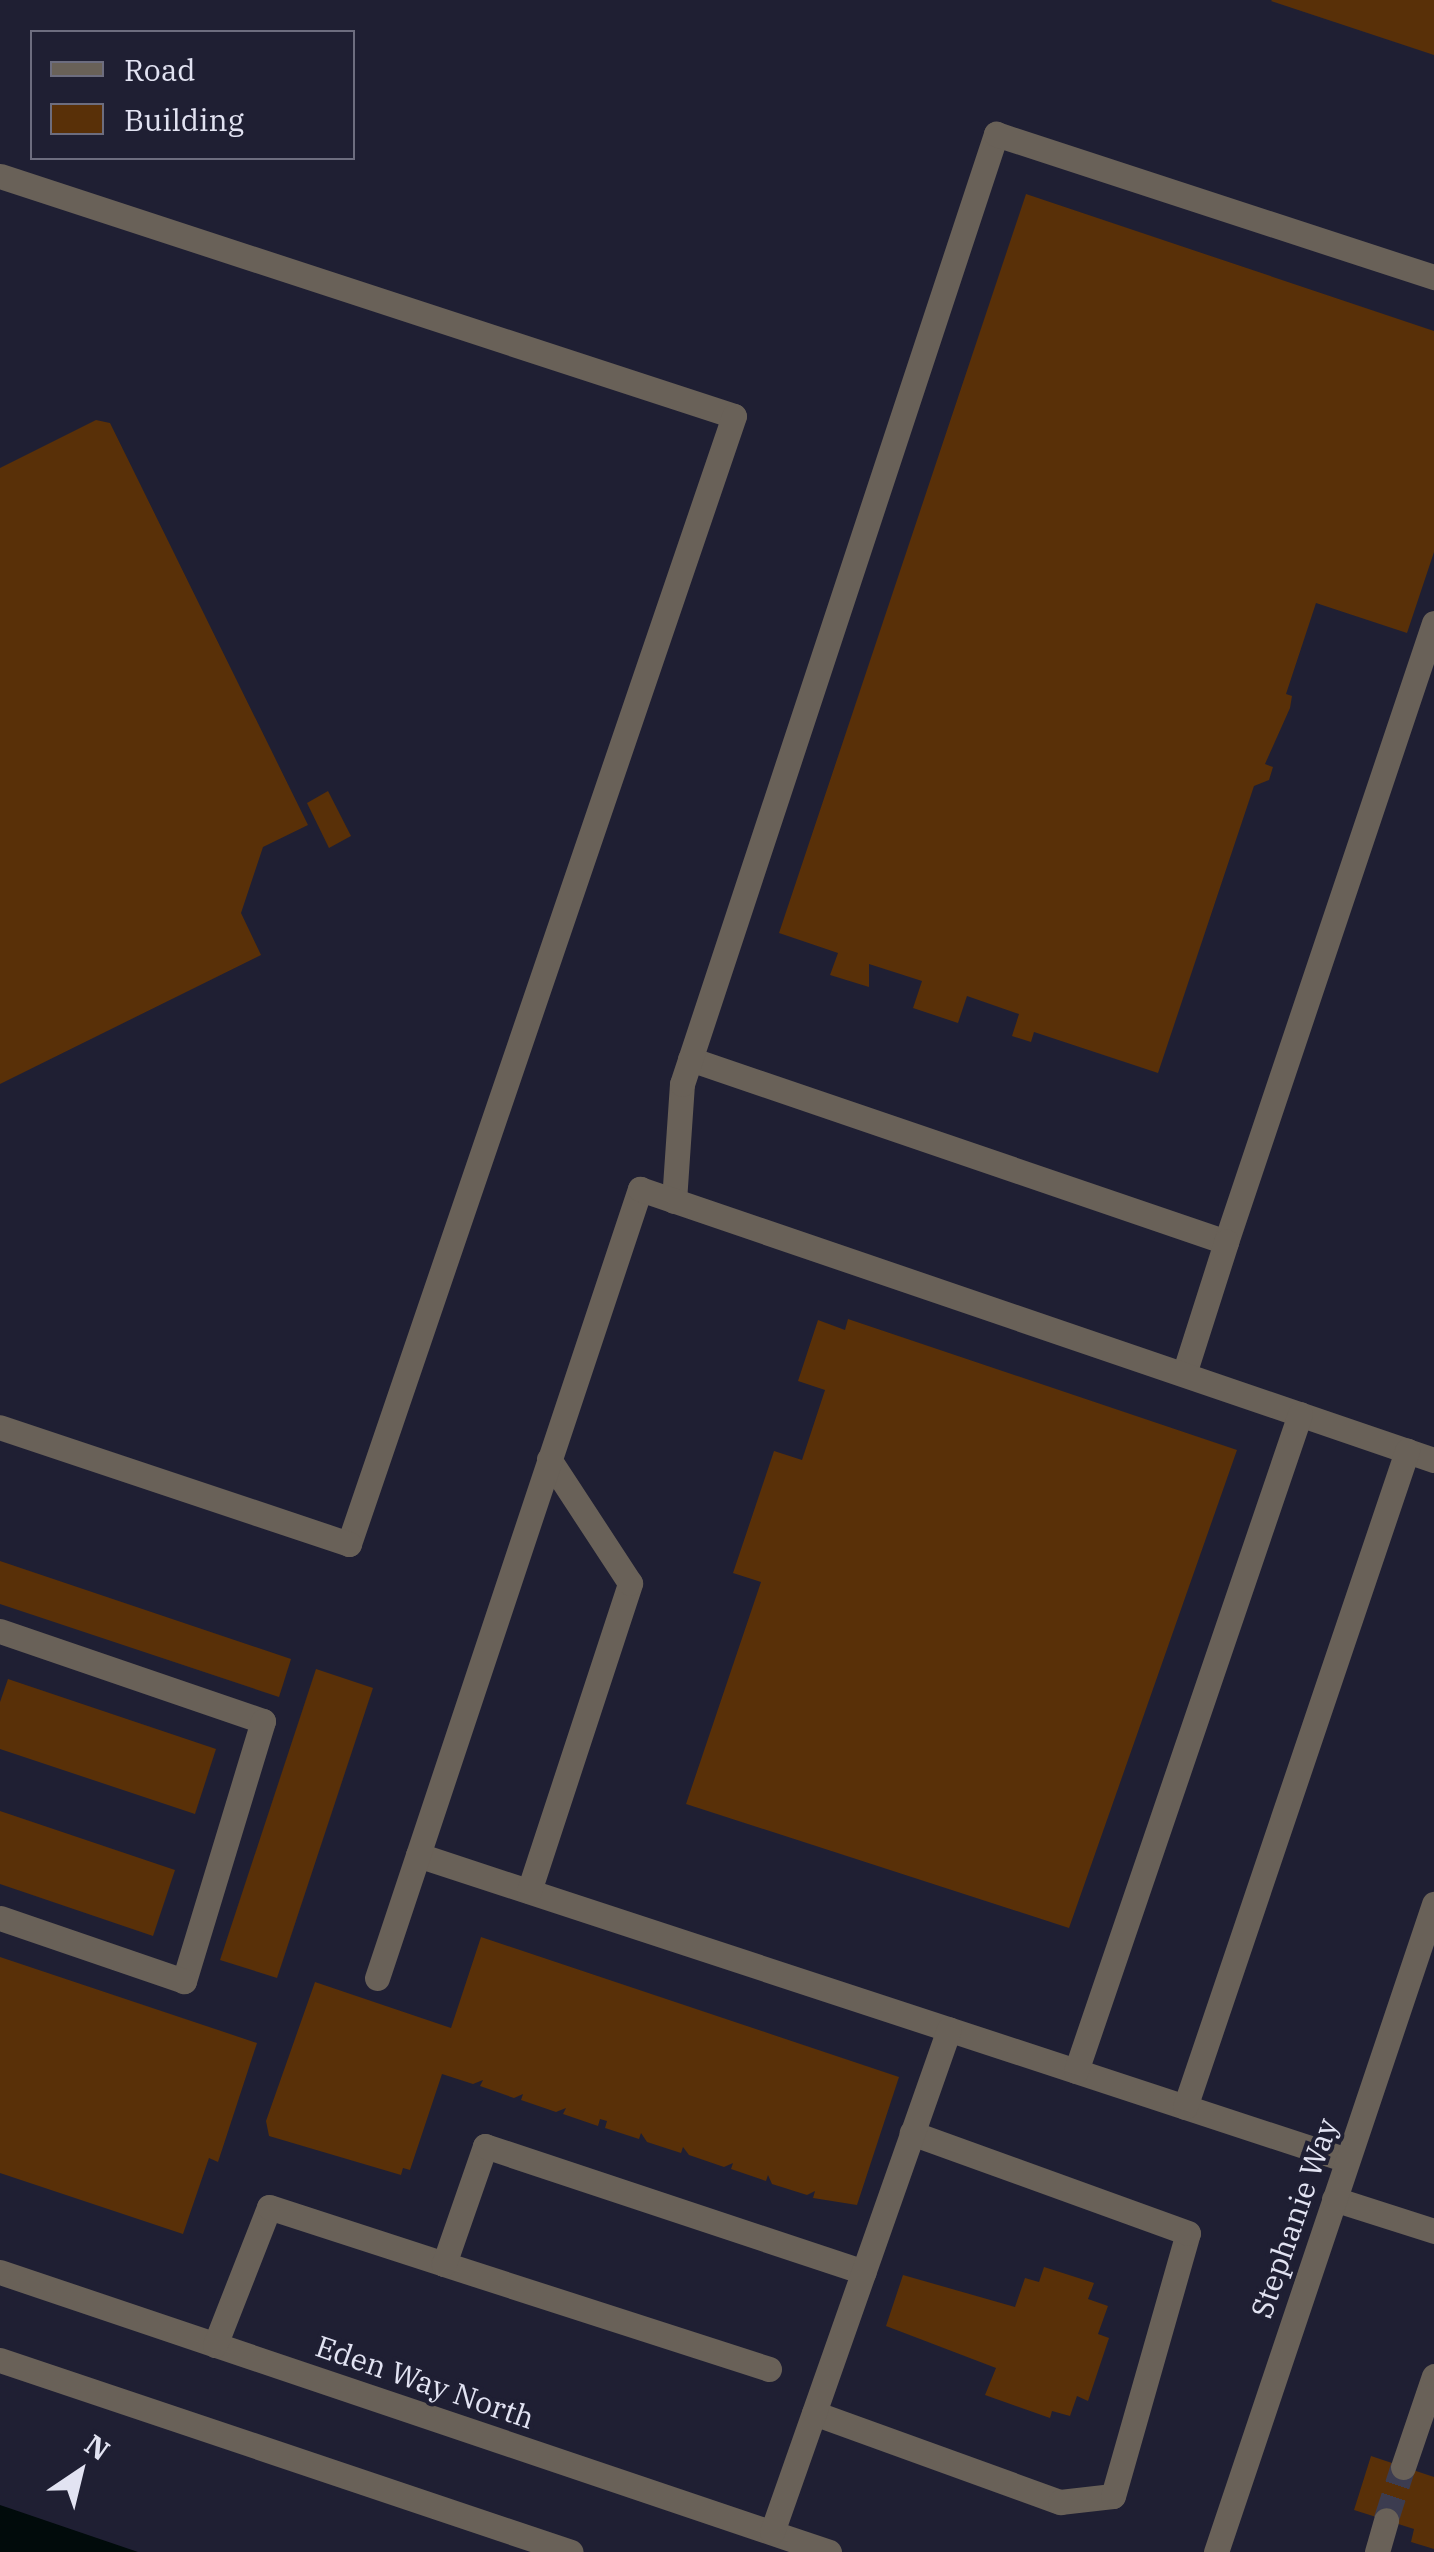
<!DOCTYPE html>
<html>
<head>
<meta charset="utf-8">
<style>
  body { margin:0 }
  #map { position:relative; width:1434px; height:2552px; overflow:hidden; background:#1f1f33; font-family:"IBM Plex Serif",serif }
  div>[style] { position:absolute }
  .water>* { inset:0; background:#010b0b }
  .building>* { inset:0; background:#593008 }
  .minor-tunnel>* { height:25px; margin-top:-12.5px; transform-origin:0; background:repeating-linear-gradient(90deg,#3c3c50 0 25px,transparent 0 37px) }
  .minor>* { height:25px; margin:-12.5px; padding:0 12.5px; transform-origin:12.5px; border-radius:12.5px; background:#696158 }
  span { translate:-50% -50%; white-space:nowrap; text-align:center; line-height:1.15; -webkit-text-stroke:8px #1f1f33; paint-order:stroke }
  .street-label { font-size:30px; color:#e2e3f2 }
  .legend { position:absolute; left:30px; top:30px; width:325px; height:130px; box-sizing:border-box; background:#1f1f33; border:2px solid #6d6d7f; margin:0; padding:12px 18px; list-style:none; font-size:30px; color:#e2e3f2 }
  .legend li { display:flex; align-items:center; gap:20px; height:50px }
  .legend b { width:50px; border:2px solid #6d6d7f }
  .north { position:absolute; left:30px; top:2422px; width:100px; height:100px; -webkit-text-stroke:8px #1f1f33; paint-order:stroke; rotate:35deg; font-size:28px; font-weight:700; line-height:40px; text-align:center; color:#e2e3f2 }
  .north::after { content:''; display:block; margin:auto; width:35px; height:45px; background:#e2e3f2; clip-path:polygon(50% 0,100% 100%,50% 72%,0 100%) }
</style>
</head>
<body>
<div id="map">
  <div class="water">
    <div style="clip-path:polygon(0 2505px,138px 2552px,0 2552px)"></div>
  </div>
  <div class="building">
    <div style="clip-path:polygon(1434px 0,1434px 55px,1271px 1px,1272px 0)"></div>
    <div style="clip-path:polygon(1026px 194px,1434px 331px,1434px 552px,1407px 633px,1316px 603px,1286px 694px,1292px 696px,1290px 708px,1265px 764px,1273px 767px,1269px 780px,1254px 786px,1158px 1073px,1034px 1032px,1031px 1042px,1012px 1036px,1019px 1014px,967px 996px,958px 1023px,913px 1008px,922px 981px,869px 964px,869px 987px,830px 975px,838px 953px,779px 933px)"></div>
    <div style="clip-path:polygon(96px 420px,110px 423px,308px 825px,263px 847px,241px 913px,261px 955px,0 1084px,0 468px)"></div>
    <div style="clip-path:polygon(328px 791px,351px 836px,329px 848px,307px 803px)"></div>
    <div style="clip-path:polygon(848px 1319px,1237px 1450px,1069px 1928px,686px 1804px,761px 1582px,733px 1573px,774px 1451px,802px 1460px,825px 1390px,798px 1381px,818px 1320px,845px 1330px)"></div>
    <div style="clip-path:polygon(0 1561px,291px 1659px,279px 1697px,0 1604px)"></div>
    <div style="clip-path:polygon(316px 1669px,373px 1688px,277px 1978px,220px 1960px)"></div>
    <div style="clip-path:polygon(8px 1679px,216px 1749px,195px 1814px,0 1749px,0 1702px)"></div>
    <div style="clip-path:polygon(0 1811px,175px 1870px,153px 1936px,0 1884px)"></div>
    <div style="clip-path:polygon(481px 1937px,899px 2077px,857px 2205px,813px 2198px,815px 2191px,807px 2195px,772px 2184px,768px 2175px,766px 2181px,731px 2169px,733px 2163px,724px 2167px,689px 2155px,683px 2147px,681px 2153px,647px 2142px,641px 2133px,639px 2139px,605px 2128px,607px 2121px,600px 2119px,598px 2126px,563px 2114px,566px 2108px,556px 2112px,521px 2100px,523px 2094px,514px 2098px,480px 2086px,483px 2080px,473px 2084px,442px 2074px,410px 2170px,403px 2168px,401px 2175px,269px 2136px,266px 2121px,315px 1982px,451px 2028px)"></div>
    <div style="clip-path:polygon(0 1957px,257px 2043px,218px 2162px,209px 2158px,183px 2234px,0 2173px)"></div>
    <div style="clip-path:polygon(1044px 2267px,1094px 2283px,1088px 2299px,1108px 2306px,1098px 2334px,1109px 2338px,1088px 2401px,1077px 2396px,1070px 2416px,1052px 2411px,1050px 2418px,985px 2395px,996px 2368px,886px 2326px,903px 2275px,1015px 2307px,1025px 2278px,1039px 2282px)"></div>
    <div style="clip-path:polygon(1371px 2456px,1434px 2477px,1434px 2549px,1411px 2542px,1414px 2529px,1354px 2510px)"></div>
  </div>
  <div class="minor-tunnel">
    <div style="left:1386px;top:2520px;width:56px;rotate:-72.2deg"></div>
  </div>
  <div class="minor">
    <div style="left:0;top:176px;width:772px;rotate:18.11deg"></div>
    <div style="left:734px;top:416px;width:1192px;rotate:108.85deg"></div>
    <div style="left:349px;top:1544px;width:368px;rotate:-161.5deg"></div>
    <div style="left:690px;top:1059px;width:566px;rotate:18.85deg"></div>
    <div style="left:1226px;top:1242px;width:653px;rotate:-71.43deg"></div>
    <div style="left:674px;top:1201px;width:117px;rotate:-86.1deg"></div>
    <div style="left:682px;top:1084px;width:1001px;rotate:-71.71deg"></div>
    <div style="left:996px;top:134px;width:461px;rotate:18.1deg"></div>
    <div style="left:1184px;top:1374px;width:139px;rotate:-72.3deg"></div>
    <div style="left:0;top:1631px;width:278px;rotate:18.9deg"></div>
    <div style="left:263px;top:1721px;width:272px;rotate:106.9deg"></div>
    <div style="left:184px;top:1981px;width:194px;rotate:-161.1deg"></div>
    <div style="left:418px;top:1855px;width:978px;rotate:18.18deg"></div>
    <div style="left:529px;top:1891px;width:324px;rotate:-71.8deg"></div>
    <div style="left:630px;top:1583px;width:148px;rotate:-123.2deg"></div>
    <div style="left:377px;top:1978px;width:832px;rotate:-71.57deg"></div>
    <div style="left:640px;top:1189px;width:839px;rotate:18.85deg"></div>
    <div style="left:1076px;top:2071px;width:694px;rotate:-71.17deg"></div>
    <div style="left:1185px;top:2107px;width:693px;rotate:-71.3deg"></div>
    <div style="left:1334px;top:2199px;width:105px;rotate:17.7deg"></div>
    <div style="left:0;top:2272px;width:875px;rotate:18.66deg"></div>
    <div style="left:215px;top:2345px;width:148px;rotate:-68.6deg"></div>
    <div style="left:269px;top:2207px;width:184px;rotate:18deg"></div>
    <div style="left:0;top:2360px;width:602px;rotate:18.59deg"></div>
    <div style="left:769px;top:2369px;width:342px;rotate:-162.1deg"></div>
    <div style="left:444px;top:2264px;width:125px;rotate:-70.8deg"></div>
    <div style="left:485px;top:2146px;width:399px;rotate:18.4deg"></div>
    <div style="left:814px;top:2413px;width:262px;rotate:19.9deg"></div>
    <div style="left:1060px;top:2502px;width:53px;rotate:-6.5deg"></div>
    <div style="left:1113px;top:2496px;width:273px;rotate:-74.1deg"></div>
    <div style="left:1188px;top:2233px;width:294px;rotate:-160.1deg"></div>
    <div style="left:1403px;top:2467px;width:96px;rotate:-71.2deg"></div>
    <div style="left:772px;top:2532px;width:533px;rotate:-70.61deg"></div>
    <div style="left:1216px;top:2552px;width:684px;rotate:-71.41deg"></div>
    <div style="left:1377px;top:2552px;width:33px;rotate:-74deg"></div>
  </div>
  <div class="street-label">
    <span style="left:1294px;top:2218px;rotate:-71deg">Stephanie Way</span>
    <span style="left:425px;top:2382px;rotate:19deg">Eden Way North</span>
  </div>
  <ul class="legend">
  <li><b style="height:12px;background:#696158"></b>Road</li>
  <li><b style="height:28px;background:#593008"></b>Building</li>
  </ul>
  <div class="north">N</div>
</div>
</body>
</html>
